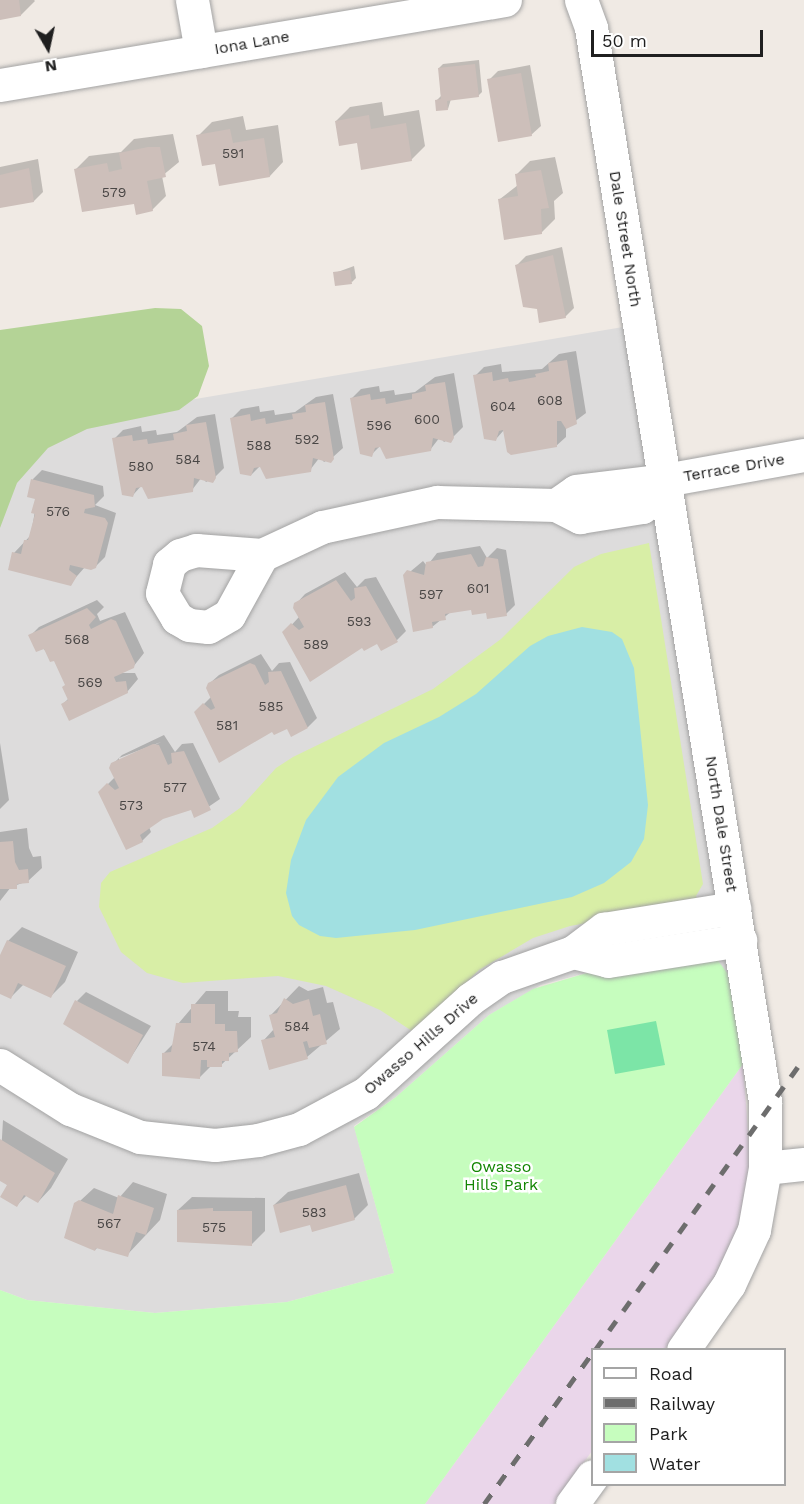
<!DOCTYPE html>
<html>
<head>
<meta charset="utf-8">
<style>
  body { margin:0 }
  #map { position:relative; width:804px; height:1504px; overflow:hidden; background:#f0eae4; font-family:"Work Sans",sans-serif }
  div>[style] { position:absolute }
  .residential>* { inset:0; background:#dddcdc }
  .industrial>* { inset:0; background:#ead6ea }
  .grass>* { inset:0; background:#d8eea6 }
  .forest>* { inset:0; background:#b4d396 }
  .park>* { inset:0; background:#c6fdbe }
  .pitch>* { inset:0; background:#7ce5a7 }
  .water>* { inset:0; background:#a1e0e1 }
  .shadow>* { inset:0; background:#0003 }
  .building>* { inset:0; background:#cdbfba }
  .roads { filter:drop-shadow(0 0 2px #a3a3a3) drop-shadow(0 0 2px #a3a3a3) }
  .minor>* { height:33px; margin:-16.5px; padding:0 16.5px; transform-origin:16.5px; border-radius:16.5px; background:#fff }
  .rail>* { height:4.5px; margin-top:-2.25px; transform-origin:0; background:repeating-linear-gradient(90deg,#6d6d6d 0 12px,transparent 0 24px) }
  span { translate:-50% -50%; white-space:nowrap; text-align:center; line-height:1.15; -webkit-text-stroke:5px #fff; paint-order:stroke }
  .number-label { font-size:14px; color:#4a4746 }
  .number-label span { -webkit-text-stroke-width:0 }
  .street-label { font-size:16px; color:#1f1f1f }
  .park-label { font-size:16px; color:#138603 }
  .legend { position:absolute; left:591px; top:1348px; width:195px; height:138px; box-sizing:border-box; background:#fff; border:2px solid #a5a5a5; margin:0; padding:8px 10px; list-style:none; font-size:18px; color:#1f1f1f }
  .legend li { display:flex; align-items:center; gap:12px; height:30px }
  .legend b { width:30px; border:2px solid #a5a5a5 }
  .north { position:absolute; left:18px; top:18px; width:60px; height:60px; -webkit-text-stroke:4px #fff; paint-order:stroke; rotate:171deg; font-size:16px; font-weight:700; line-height:24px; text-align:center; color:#1f1f1f }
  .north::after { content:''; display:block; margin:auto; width:21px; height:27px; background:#1f1f1f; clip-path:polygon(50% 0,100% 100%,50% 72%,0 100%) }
  .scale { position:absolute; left:591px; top:30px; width:172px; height:27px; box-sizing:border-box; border:3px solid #1f1f1f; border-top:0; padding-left:8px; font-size:18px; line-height:21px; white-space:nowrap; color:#1f1f1f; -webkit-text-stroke:4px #fff; paint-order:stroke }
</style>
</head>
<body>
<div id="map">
  <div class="residential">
    <div style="clip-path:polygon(623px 327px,730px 981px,590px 972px,541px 985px,489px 1015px,396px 1097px,354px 1126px,394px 1273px,287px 1302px,155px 1313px,27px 1300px,0 1290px,0 432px)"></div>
  </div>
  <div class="industrial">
    <div style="clip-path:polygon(743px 1064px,750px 1157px,744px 1216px,713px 1283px,665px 1349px,592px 1350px,592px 1451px,554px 1504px,425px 1504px)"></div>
  </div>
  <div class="grass">
    <div style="clip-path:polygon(649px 543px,703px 884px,696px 896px,700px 903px,570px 926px,533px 938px,479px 970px,415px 1033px,380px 1010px,326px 986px,278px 976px,183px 983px,147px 973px,121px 952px,99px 907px,101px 883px,110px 872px,212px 828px,240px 808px,276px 768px,293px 757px,433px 689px,501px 639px,574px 567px,601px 554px)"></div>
  </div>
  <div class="forest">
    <div style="clip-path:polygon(155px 308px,181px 309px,202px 326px,209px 366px,198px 396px,179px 410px,87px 429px,48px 448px,17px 483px,0 528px,0 330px)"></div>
  </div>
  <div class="park">
    <div style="clip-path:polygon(716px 958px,728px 974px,743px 1064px,425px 1504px,0 1504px,0 1290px,27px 1300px,155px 1313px,287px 1302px,394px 1273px,354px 1127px,396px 1097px,489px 1015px,533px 989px,590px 972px)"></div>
  </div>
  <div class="pitch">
    <div style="clip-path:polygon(656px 1021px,665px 1065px,615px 1074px,607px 1030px)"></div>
  </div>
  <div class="water">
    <div style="clip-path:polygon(582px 627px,612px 632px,622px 639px,634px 668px,648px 805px,644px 839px,631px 862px,604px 883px,572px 897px,415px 930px,336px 938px,320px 936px,299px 925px,292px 916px,286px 893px,291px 860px,306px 820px,338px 777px,384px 743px,439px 717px,476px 694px,530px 646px,548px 636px)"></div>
  </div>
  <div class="shadow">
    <div style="clip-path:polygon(0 0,34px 0,35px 1px,21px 15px,0 18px)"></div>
    <div style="clip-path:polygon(479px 60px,482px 92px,478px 96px,451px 99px,448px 109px,437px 100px,441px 96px,439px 68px,443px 64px)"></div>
    <div style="clip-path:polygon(530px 65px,541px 126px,531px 135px,489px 80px,498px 71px)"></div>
    <div style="clip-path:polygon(382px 102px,384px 116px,419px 110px,425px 146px,411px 160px,358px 141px,336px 121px,350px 107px)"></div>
    <div style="clip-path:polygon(243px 116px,246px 130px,278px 125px,283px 162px,270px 176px,217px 162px,198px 136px,212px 122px)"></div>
    <div style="clip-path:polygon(173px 134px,179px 162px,162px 176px,166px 196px,152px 210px,76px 169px,89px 156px,121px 152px,134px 139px)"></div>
    <div style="clip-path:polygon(555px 157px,563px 193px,554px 201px,555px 219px,541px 233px,500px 199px,518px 185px,517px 174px,530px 161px)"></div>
    <div style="clip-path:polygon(38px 159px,43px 192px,34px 201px,0 206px,0 167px)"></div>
    <div style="clip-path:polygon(562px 247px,574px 308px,565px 317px,538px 308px,517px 265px,526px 256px)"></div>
    <div style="clip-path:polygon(354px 266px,356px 278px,352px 282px,335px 273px)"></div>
    <div style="clip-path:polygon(576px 351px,586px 413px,566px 428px,566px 437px,556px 446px,504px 430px,496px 439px,475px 376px,484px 367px,501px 364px,502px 372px,542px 369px,559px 354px)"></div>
    <div style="clip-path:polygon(454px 373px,463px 427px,453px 437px,444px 442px,440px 437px,430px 450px,381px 445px,371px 455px,362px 453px,352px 398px,361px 389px,379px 386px,380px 392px,394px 390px,395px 395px,415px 392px,435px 377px)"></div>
    <div style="clip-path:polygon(333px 394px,343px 448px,333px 457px,324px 462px,320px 457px,310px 470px,261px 465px,251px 475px,241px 473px,232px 418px,241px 409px,259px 406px,260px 412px,274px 410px,275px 415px,295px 412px,316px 397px)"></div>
    <div style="clip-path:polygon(215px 414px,224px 468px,215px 477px,206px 482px,202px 477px,192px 490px,142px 485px,133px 495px,123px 494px,114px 439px,123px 430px,141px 426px,142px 432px,156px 430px,157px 435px,177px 432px,197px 417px)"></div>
    <div style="clip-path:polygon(42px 470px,103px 486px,104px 496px,95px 505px,116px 513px,105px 557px,95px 567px,85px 567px,70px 584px,14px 553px,31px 535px,37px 498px,29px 496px,33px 479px)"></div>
    <div style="clip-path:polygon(480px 546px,487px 558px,497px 548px,506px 550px,515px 605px,506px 614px,472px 608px,452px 611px,432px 627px,405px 576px,423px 561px,427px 566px,437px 553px)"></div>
    <div style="clip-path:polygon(345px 572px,357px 587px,365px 579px,376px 577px,406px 631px,397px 640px,362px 646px,284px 633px,299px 617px,296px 604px,305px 594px)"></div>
    <div style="clip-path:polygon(97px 600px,104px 607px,97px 614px,100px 621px,125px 612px,144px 653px,133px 667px,119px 673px,135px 673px,138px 679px,127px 692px,63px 704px,69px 698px,67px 685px,54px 659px,30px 636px,39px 627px)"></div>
    <div style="clip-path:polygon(261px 654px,272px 671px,279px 663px,290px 662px,317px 718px,308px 727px,273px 730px,196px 712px,212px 696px,209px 684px,219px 675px)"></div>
    <div style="clip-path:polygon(164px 735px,175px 752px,182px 744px,193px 743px,220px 799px,195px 816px,192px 808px,162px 818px,149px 827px,151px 832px,142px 841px,100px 792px,115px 777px,113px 764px,119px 758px,119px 762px,161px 742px,119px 758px,122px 755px)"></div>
    <div style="clip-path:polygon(0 743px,9px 800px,0 809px)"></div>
    <div style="clip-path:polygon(27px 828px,29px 848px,33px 857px,41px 856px,42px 868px,28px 881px,11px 887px,0 901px,0 832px)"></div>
    <div style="clip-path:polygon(22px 927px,78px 952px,65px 982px,51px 996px,24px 984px,11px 997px,0 992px,0 959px,8px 941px)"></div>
    <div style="clip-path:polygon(299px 986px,308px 991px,323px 987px,327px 1003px,333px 1002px,340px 1029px,307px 1057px,263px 1041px,274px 1029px,271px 1015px)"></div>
    <div style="clip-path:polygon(206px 991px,228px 991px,228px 1011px,239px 1011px,238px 1017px,251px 1017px,251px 1037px,221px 1065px,212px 1065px,200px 1077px,164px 1053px,174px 1043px,178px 1024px)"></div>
    <div style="clip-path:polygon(86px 992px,151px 1026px,128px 1062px,77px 1001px)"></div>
    <div style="clip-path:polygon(3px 1120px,68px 1159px,51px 1188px,38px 1202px,27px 1195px,17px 1205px,0 1171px)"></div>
    <div style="clip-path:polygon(359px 1173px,368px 1205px,354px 1219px,311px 1224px,274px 1205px,288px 1192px)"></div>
    <div style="clip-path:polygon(133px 1182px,167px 1194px,160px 1220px,127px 1255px,98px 1247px,95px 1250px,80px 1201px,94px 1188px,119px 1198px)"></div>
    <div style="clip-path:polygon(192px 1197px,265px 1198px,265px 1231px,252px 1244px,178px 1210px)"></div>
  </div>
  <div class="building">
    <div style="clip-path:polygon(0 0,19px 0,21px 16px,0 20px)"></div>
    <div style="clip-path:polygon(475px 64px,479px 97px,447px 101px,448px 110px,436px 111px,435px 100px,441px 99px,438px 68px)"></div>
    <div style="clip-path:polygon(521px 73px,532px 136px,498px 142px,487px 79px)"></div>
    <div style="clip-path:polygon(369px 115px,371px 129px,406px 123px,412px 161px,361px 170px,357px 143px,339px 146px,335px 121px)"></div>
    <div style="clip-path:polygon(230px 129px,233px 143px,264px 138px,270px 177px,219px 186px,215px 164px,202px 166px,196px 135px)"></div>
    <div style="clip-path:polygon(148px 147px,160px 147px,166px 177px,147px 181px,153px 211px,136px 215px,134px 204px,82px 212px,74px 169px,107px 163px,109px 172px,122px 169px,119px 153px)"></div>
    <div style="clip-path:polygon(29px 168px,34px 202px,0 208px,0 175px)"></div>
    <div style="clip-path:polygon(541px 170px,549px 208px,541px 209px,542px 234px,504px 240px,498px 199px,518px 196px,515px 174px)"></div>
    <div style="clip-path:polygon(553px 255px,566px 318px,539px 323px,537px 309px,523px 307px,515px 265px)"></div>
    <div style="clip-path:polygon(350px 270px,352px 284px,335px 286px,333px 272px)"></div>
    <div style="clip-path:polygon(567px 360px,577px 424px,566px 429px,561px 421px,557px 421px,557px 447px,511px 455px,507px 452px,503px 430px,499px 431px,496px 441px,484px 439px,473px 375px,492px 372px,493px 381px,508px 378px,509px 382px,536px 377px,535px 374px,549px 371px,548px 363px)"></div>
    <div style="clip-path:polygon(445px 382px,454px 438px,451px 443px,433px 438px,431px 451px,386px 459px,380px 447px,375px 448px,372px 457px,360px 454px,350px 398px,370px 394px,371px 400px,385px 398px,386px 404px,412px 399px,412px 394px,426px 391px,425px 385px)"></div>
    <div style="clip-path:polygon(325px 402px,334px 459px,331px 463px,313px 458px,311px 472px,266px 479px,260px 467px,254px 468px,251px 476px,240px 474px,230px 418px,250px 414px,251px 421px,265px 418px,266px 424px,293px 419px,292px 414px,306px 412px,305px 405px)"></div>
    <div style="clip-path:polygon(206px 422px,216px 478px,213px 483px,194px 478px,193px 492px,148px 499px,142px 487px,136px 488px,133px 497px,122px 495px,112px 438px,132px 435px,133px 441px,147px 439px,148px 444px,174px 440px,173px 434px,187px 431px,186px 425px)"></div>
    <div style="clip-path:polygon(31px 479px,94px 495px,95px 507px,85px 509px,84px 513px,105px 518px,108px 523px,96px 568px,91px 570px,70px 565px,69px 570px,77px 576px,71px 586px,8px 570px,12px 552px,21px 554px,24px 540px,28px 540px,35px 514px,31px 513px,35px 499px,27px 497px)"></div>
    <div style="clip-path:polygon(471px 554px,478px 567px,483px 566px,486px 557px,498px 559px,507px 616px,487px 619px,486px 613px,472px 615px,471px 610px,445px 614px,446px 620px,432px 622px,433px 628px,413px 632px,403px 575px,407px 570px,424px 575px,426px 562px)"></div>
    <div style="clip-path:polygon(336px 580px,351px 601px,355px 598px,354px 588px,366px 586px,398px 642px,381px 651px,377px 644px,364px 651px,362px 648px,310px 682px,282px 632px,291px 623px,299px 630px,304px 627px,293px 608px,294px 603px)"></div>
    <div style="clip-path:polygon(87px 608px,96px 617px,89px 625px,91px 629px,111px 619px,116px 621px,135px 663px,134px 668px,114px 677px,116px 682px,126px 681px,128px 693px,69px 721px,61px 704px,68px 700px,62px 687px,65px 685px,54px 661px,50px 662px,44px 649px,36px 652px,28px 635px)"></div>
    <div style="clip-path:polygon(250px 663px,255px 665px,265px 685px,269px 682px,268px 672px,281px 671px,308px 728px,291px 737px,287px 729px,274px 735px,272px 732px,219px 763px,194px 712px,203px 703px,211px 710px,215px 708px,206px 688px,208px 683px)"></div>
    <div style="clip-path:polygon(153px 744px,159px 745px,168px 765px,172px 763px,171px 753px,184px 751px,211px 810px,194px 818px,191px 810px,163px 819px,140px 835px,143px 842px,126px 850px,98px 792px,107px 783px,115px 790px,119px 788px,109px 768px,111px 763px)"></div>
    <div style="clip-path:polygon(13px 841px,15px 862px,19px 870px,28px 869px,29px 883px,17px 884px,17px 889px,0 889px,0 842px)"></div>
    <div style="clip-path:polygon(7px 940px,66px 966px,51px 998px,18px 983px,11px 999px,0 994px,0 955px)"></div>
    <div style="clip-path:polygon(284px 998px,293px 1004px,309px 999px,313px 1016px,320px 1014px,327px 1044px,309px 1048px,307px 1041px,303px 1042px,308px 1059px,269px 1070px,261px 1040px,275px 1037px,269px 1015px,277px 1013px)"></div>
    <div style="clip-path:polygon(75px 1000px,143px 1035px,128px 1064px,63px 1024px)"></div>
    <div style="clip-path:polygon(191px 1004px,215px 1004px,215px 1024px,225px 1024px,225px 1031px,237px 1031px,238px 1052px,229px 1053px,229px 1061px,222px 1061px,222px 1067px,207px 1067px,207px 1060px,201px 1060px,200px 1079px,162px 1076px,162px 1053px,171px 1052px,176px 1023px,191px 1023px)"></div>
    <div style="clip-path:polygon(0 1139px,55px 1173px,38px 1203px,24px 1195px,17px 1207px,0 1197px,7px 1185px,0 1181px)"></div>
    <div style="clip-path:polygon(346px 1185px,355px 1220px,312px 1232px,310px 1225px,280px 1233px,273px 1205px)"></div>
    <div style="clip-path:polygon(118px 1195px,154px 1208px,146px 1235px,136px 1232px,128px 1257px,96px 1248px,95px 1251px,64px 1238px,74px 1203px,79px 1200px,113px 1214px)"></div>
    <div style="clip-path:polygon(213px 1208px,213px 1211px,252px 1211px,252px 1246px,177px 1242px,177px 1210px)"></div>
  </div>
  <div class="roads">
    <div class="minor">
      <div style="left:192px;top:0;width:52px;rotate:80deg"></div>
      <div style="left:581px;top:0;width:30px;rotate:70deg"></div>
      <div style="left:591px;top:28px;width:1087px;rotate:80.79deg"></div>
      <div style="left:765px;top:1101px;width:67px;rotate:90deg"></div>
      <div style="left:765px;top:1168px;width:63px;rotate:100.1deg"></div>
      <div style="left:754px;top:1230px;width:60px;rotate:114.8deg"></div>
      <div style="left:729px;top:1284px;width:80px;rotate:124.9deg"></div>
      <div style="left:0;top:85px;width:512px;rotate:-9.55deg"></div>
      <div style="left:556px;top:505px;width:24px;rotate:-35deg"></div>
      <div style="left:576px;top:491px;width:90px;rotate:-7deg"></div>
      <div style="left:665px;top:480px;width:141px;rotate:-10.2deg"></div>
      <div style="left:196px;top:550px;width:66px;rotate:4.3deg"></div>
      <div style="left:262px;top:555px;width:68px;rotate:118.8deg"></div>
      <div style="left:229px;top:615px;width:24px;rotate:150deg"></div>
      <div style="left:208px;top:627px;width:19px;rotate:-174deg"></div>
      <div style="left:189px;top:625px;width:14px;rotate:-150deg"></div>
      <div style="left:177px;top:618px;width:29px;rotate:-121deg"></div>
      <div style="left:162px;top:593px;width:30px;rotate:-76deg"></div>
      <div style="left:169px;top:564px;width:14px;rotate:-39deg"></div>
      <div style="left:180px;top:555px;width:17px;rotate:-17deg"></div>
      <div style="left:262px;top:555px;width:66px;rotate:-25deg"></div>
      <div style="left:322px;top:527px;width:118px;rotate:-12.3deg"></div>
      <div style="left:437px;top:502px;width:119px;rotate:1.4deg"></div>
      <div style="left:556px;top:505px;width:27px;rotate:27deg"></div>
      <div style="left:580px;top:517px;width:63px;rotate:-9.2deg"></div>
      <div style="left:642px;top:507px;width:35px;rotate:-50deg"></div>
      <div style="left:573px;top:952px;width:36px;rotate:14deg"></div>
      <div style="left:608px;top:961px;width:134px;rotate:-9deg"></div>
      <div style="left:0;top:1065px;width:83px;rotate:32.2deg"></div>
      <div style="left:70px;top:1109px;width:75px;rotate:21.8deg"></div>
      <div style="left:140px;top:1137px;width:75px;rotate:6.1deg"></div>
      <div style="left:215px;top:1145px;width:43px;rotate:-6.6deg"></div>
      <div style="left:258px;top:1140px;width:42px;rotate:-15deg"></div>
      <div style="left:299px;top:1129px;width:76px;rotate:-28.2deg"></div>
      <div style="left:366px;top:1093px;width:140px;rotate:-42.1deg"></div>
      <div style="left:470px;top:999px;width:39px;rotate:-35deg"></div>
      <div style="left:502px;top:977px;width:75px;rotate:-19.4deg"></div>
      <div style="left:573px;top:952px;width:39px;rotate:-37deg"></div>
      <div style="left:604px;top:929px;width:132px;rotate:-9.2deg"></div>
      <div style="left:765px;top:1168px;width:39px;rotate:-6deg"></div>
      <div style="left:572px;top:1504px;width:34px;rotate:-54deg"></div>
    </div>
  </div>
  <div class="rail">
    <div style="left:595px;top:1350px;width:359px;rotate:-54.4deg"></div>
    <div style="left:484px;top:1504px;width:186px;rotate:-54.4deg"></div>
  </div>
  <div class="number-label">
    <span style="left:233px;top:153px">591</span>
    <span style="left:114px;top:192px">579</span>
    <span style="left:550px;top:400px">608</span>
    <span style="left:503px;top:406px">604</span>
    <span style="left:427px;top:419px">600</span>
    <span style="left:379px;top:425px">596</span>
    <span style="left:307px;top:439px">592</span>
    <span style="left:259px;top:445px">588</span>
    <span style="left:188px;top:459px">584</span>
    <span style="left:141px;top:466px">580</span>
    <span style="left:58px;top:511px">576</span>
    <span style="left:478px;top:588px">601</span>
    <span style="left:431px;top:594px">597</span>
    <span style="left:359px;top:621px">593</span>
    <span style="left:77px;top:639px">568</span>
    <span style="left:316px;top:644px">589</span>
    <span style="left:90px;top:682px">569</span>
    <span style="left:271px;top:706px">585</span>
    <span style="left:227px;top:725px">581</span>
    <span style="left:175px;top:787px">577</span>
    <span style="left:131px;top:805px">573</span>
    <span style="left:297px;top:1026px">584</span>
    <span style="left:204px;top:1046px">574</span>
    <span style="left:314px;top:1212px">583</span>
    <span style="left:109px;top:1223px">567</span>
    <span style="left:214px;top:1227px">575</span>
  </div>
  <div class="street-label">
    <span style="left:252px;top:43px;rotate:-10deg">Iona Lane</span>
    <span style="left:625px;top:239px;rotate:81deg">Dale Street North</span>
    <span style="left:734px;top:468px;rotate:-10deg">Terrace Drive</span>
    <span style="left:721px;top:824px;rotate:81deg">North Dale Street</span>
    <span style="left:421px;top:1044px;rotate:-41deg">Owasso Hills Drive</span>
  </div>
  <div class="park-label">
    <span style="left:501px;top:1176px">Owasso<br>Hills Park</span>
  </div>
  <ul class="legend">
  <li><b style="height:8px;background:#fff"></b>Road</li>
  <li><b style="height:8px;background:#6d6d6d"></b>Railway</li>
  <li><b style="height:16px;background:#c6fdbe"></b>Park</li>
  <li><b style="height:16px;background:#a1e0e1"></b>Water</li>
  </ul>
  <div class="north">N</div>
  <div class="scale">50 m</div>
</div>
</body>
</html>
